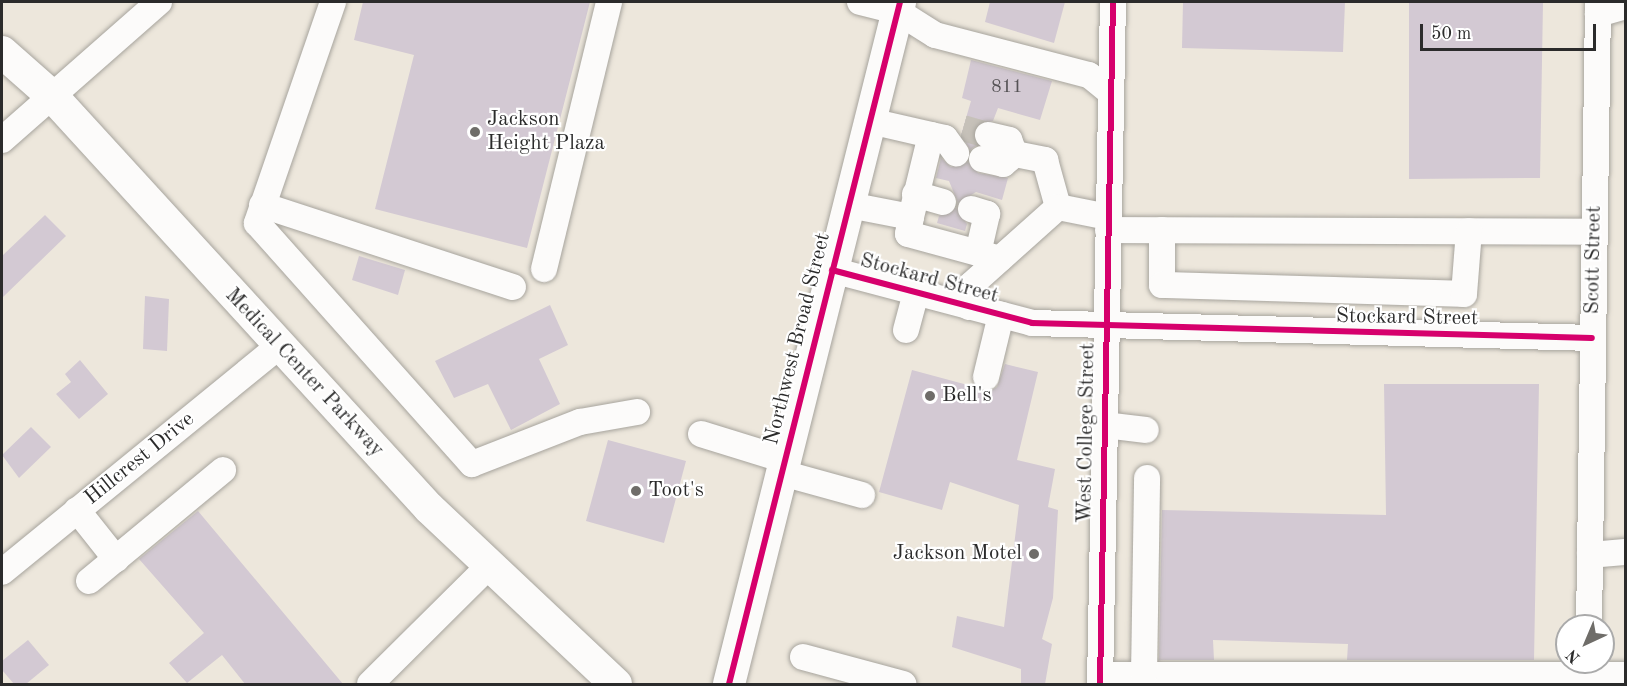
<!DOCTYPE html>
<html>
<head>
<meta charset="utf-8">
<style>
  body { margin:0 }
  #map { position:relative; width:1627px; height:686px; overflow:hidden; background:#ede7dc; font-family:"Old Standard TT",serif }
  div>[style] { position:absolute }
  .building>* { inset:0; background:#d3c9d3 }
  .minor-tunnel>* { height:26px; margin-top:-13px; transform-origin:0; background:repeating-linear-gradient(90deg,#c6c1b9 0 26px,transparent 0 39px) }
  .roads { filter:drop-shadow(0 0 2px #a7a49d) drop-shadow(0 0 2px #a7a49d) }
  .minor>* { height:26px; margin:-13px; padding:0 13px; transform-origin:13px; border-radius:13px; background:#fcfbfa }
  .major>* { height:32px; margin:-16px; padding:0 16px; transform-origin:16px; border-radius:16px; background:#fcfbfa }
  .cycleway>* { height:6px; margin:-3px; padding:0 3px; transform-origin:3px; border-radius:3px; background:#d6006c }
  .dots>* { width:16px; height:16px; translate:-50% -50%; box-sizing:border-box; border:3px solid #fff; border-radius:50% }
  span { translate:-50% -50%; white-space:nowrap; text-align:center; line-height:1.15; -webkit-text-stroke:4.5px #fff; paint-order:stroke }
  .number-label { font-size:18px; color:#555255 }
  .number-label span { -webkit-text-stroke-width:0 }
  .poi-label { font-size:21px; color:#2b2b2b }
  .left { translate:0 -50%; text-align:left }
  .right { translate:-100% -50%; text-align:right }
  .street-label { font-size:21px; color:#2b2b2b }
  .frame { position:absolute; inset:0; border:3px solid #2b2b2b; pointer-events:none }
  .north { position:absolute; left:1555px; top:614px; width:60px; height:60px; box-sizing:border-box; background:#fff; border:2px solid #aaa; border-radius:50%; rotate:224deg; font-size:16px; font-weight:700; line-height:24px; text-align:center; color:#2b2b2b }
  .north::after { content:''; display:block; margin:auto; width:21px; height:27px; background:#6f6d69; clip-path:polygon(50% 0,100% 100%,50% 72%,0 100%) }
  .scale { position:absolute; left:1420px; top:24px; width:176px; height:27px; box-sizing:border-box; border:3px solid #2b2b2b; border-top:0; padding-left:8px; font-size:18px; line-height:21px; white-space:nowrap; color:#2b2b2b; -webkit-text-stroke:4px #fff; paint-order:stroke }
</style>
</head>
<body>
<div id="map">
  <div class="building">
    <div style="clip-path:polygon(363px 2px,590px 2px,527px 248px,375px 209px,414px 55px,354px 40px)"></div>
    <div style="clip-path:polygon(990px 2px,1065px 2px,1054px 43px,985px 22px)"></div>
    <div style="clip-path:polygon(1183px 2px,1345px 2px,1343px 52px,1182px 48px)"></div>
    <div style="clip-path:polygon(1409px 2px,1543px 2px,1540px 178px,1409px 179px)"></div>
    <div style="clip-path:polygon(971px 60px,1052px 81px,1040px 120px,998px 108px,993px 121px,977px 125px,977px 145px,970px 150px,961px 135px,971px 101px,962px 98px)"></div>
    <div style="clip-path:polygon(941px 158px,951px 167px,968px 162px,978px 173px,1008px 178px,1002px 200px,976px 192px,958px 203px,949px 181px,936px 178px)"></div>
    <div style="clip-path:polygon(956px 208px,967px 224px,965px 231px,937px 223px,939px 216px)"></div>
    <div style="clip-path:polygon(45px 215px,66px 236px,2px 298px,2px 256px)"></div>
    <div style="clip-path:polygon(359px 256px,405px 270px,398px 295px,352px 280px)"></div>
    <div style="clip-path:polygon(145px 296px,169px 299px,167px 351px,143px 349px)"></div>
    <div style="clip-path:polygon(550px 305px,568px 345px,539px 359px,560px 404px,511px 430px,488px 384px,454px 398px,435px 361px)"></div>
    <div style="clip-path:polygon(80px 360px,108px 394px,79px 419px,56px 394px,71px 382px,65px 374px)"></div>
    <div style="clip-path:polygon(1005px 364px,1038px 372px,1017px 460px,1055px 469px,1048px 507px,1058px 510px,1053px 598px,1042px 639px,1052px 644px,1045px 684px,1021px 684px,1021px 669px,952px 647px,957px 616px,1004px 627px,1019px 505px,950px 482px,942px 510px,879px 492px,912px 370px,990px 391px,997px 387px)"></div>
    <div style="clip-path:polygon(1384px 384px,1539px 384px,1534px 660px,1347px 660px,1348px 644px,1213px 640px,1214px 660px,1159px 660px,1162px 510px,1386px 515px)"></div>
    <div style="clip-path:polygon(31px 427px,51px 447px,19px 478px,2px 455px)"></div>
    <div style="clip-path:polygon(608px 440px,686px 461px,664px 543px,586px 521px)"></div>
    <div style="clip-path:polygon(198px 511px,343px 684px,245px 684px,222px 655px,187px 683px,169px 663px,204px 633px,139px 559px)"></div>
    <div style="clip-path:polygon(28px 640px,49px 665px,26px 684px,14px 684px,2px 670px,2px 661px)"></div>
  </div>
  <div class="minor-tunnel">
    <div style="left:963px;top:128px;width:26px;rotate:16deg"></div>
  </div>
  <div class="roads">
    <div class="minor">
      <div style="left:333px;top:2px;width:234px;rotate:109deg"></div>
      <div style="left:257px;top:223px;width:323px;rotate:48.3deg"></div>
      <div style="left:472px;top:464px;width:116px;rotate:-21.3deg"></div>
      <div style="left:580px;top:422px;width:58px;rotate:-10deg"></div>
      <div style="left:860px;top:2px;width:38px;rotate:14deg"></div>
      <div style="left:897px;top:11px;width:45px;rotate:32.3deg"></div>
      <div style="left:935px;top:35px;width:159px;rotate:14.6deg"></div>
      <div style="left:1089px;top:75px;width:28px;rotate:39deg"></div>
      <div style="left:1598px;top:14px;width:29px;rotate:-16deg"></div>
      <div style="left:931px;top:135px;width:14px;rotate:12deg"></div>
      <div style="left:945px;top:138px;width:19px;rotate:54deg"></div>
      <div style="left:988px;top:135px;width:22px;rotate:13deg"></div>
      <div style="left:1009px;top:140px;width:15px;rotate:67deg"></div>
      <div style="left:2px;top:140px;width:209px;rotate:-41.3deg"></div>
      <div style="left:982px;top:159px;width:22px;rotate:13deg"></div>
      <div style="left:1003px;top:164px;width:16px;rotate:-40deg"></div>
      <div style="left:1015px;top:154px;width:31px;rotate:11deg"></div>
      <div style="left:1045px;top:160px;width:49px;rotate:74.5deg"></div>
      <div style="left:915px;top:194px;width:29px;rotate:16deg"></div>
      <div style="left:262px;top:205px;width:264px;rotate:18.1deg"></div>
      <div style="left:849px;top:205px;width:63px;rotate:11deg"></div>
      <div style="left:911px;top:217px;width:84px;rotate:-76.3deg"></div>
      <div style="left:931px;top:135px;width:63px;rotate:-167.1deg"></div>
      <div style="left:971px;top:209px;width:17px;rotate:17deg"></div>
      <div style="left:987px;top:214px;width:40px;rotate:103deg"></div>
      <div style="left:911px;top:217px;width:17px;rotate:100deg"></div>
      <div style="left:908px;top:234px;width:95px;rotate:15.2deg"></div>
      <div style="left:1108px;top:230px;width:486px;rotate:0.2deg"></div>
      <div style="left:1162px;top:230px;width:55px;rotate:90deg"></div>
      <div style="left:1162px;top:285px;width:302px;rotate:1.7deg"></div>
      <div style="left:1464px;top:294px;width:63px;rotate:-85.5deg"></div>
      <div style="left:544px;top:269px;width:275px;rotate:-76.3deg"></div>
      <div style="left:832px;top:270px;width:207px;rotate:14.8deg"></div>
      <div style="left:1032px;top:323px;width:560px;rotate:1.53deg"></div>
      <div style="left:969px;top:307px;width:23px;rotate:-83deg"></div>
      <div style="left:972px;top:284px;width:115px;rotate:-41.8deg"></div>
      <div style="left:1058px;top:207px;width:51px;rotate:11.3deg"></div>
      <div style="left:906px;top:330px;width:38px;rotate:-75deg"></div>
      <div style="left:986px;top:377px;width:64px;rotate:-76.4deg"></div>
      <div style="left:1104px;top:425px;width:42px;rotate:6.8deg"></div>
      <div style="left:701px;top:434px;width:88px;rotate:17.2deg"></div>
      <div style="left:782px;top:473px;width:83px;rotate:15.4deg"></div>
      <div style="left:77px;top:510px;width:63px;rotate:51.5deg"></div>
      <div style="left:1590px;top:555px;width:36px;rotate:-5deg"></div>
      <div style="left:2px;top:572px;width:357px;rotate:-39.2deg"></div>
      <div style="left:89px;top:581px;width:174px;rotate:-39.6deg"></div>
      <div style="left:1589px;top:626px;width:624px;rotate:-89.17deg"></div>
      <div style="left:803px;top:657px;width:104px;rotate:15.1deg"></div>
      <div style="left:1100px;top:675px;width:526px"></div>
      <div style="left:1144px;top:675px;width:197px;rotate:-89.1deg"></div>
      <div style="left:370px;top:684px;width:168px;rotate:-44.8deg"></div>
      <div style="left:1100px;top:684px;width:682px;rotate:-88.91deg"></div>
    </div>
    <div class="major">
      <div style="left:2px;top:52px;width:68px;rotate:41.4deg"></div>
      <div style="left:53px;top:97px;width:557px;rotate:47.55deg"></div>
      <div style="left:429px;top:508px;width:257px;rotate:43.3deg"></div>
      <div style="left:729px;top:684px;width:703px;rotate:-75.92deg"></div>
    </div>
  </div>
  <div class="cycleway">
    <div style="left:832px;top:270px;width:207px;rotate:14.8deg"></div>
    <div style="left:1032px;top:323px;width:560px;rotate:1.53deg"></div>
    <div style="left:729px;top:684px;width:703px;rotate:-75.92deg"></div>
    <div style="left:1100px;top:684px;width:682px;rotate:-88.91deg"></div>
  </div>
  <div class="dots">
    <div style="left:475px;top:132px;background:#6f6d69"></div>
    <div style="left:930px;top:396px;background:#6f6d69"></div>
    <div style="left:636px;top:491px;background:#6f6d69"></div>
    <div style="left:1034px;top:554px;background:#6f6d69"></div>
  </div>
  <div class="number-label">
    <span style="left:1007px;top:87px">811</span>
  </div>
  <div class="poi-label">
    <span class="left" style="left:487px;top:132px">Jackson<br>Height Plaza</span>
    <span class="left" style="left:942px;top:396px">Bell's</span>
    <span class="left" style="left:648px;top:491px">Toot's</span>
    <span class="right" style="left:1022px;top:554px">Jackson Motel</span>
  </div>
  <div class="street-label">
    <span style="left:1594px;top:260px;rotate:-89deg">Scott Street</span>
    <span style="left:929px;top:279px;rotate:15deg">Stockard Street</span>
    <span style="left:1407px;top:318px;rotate:1deg">Stockard Street</span>
    <span style="left:798px;top:339px;rotate:-76deg">Northwest Broad Street</span>
    <span style="left:304px;top:373px;rotate:47deg">Medical Center Parkway</span>
    <span style="left:1087px;top:433px;rotate:-89deg">West College Street</span>
    <span style="left:140px;top:459px;rotate:-39deg">Hillcrest Drive</span>
  </div>
  <div class="frame"></div>
  <div class="north">N</div>
  <div class="scale">50 m</div>
</div>
</body>
</html>
